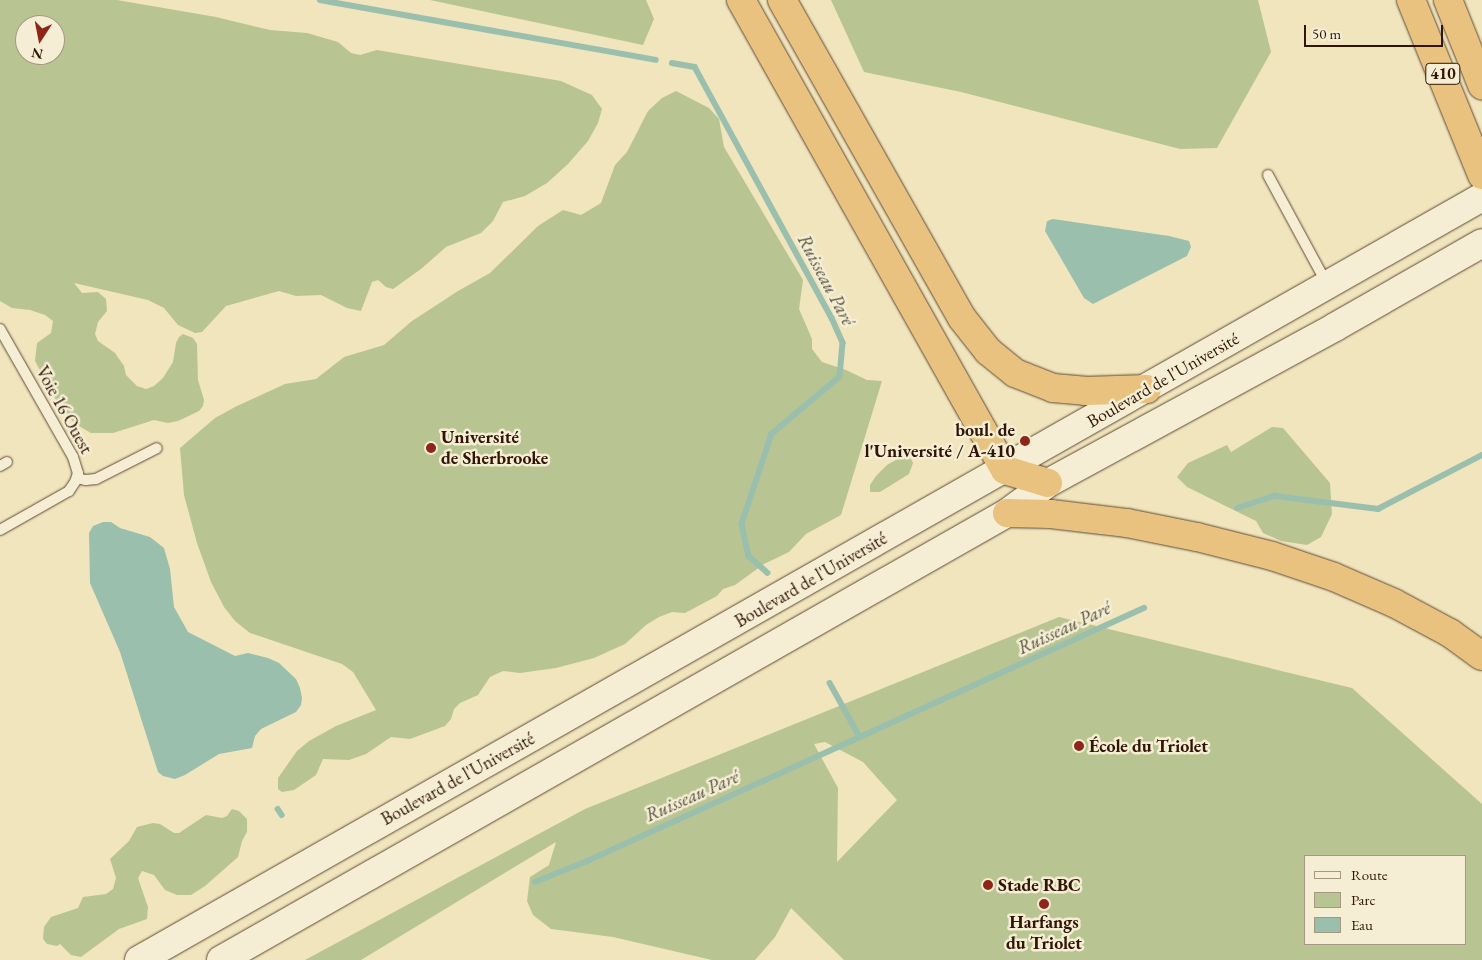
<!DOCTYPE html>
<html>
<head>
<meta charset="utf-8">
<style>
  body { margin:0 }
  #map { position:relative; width:1482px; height:960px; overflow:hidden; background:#f0e5bd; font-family:"EB Garamond",serif }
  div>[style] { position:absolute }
  .green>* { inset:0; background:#b8c592 }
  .water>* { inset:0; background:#9bbfad }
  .stream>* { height:5.5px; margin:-2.75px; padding:0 2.75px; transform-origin:2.75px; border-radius:2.75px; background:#9bbfad }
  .roads { filter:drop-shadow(0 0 1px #604933) drop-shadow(0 0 1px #604933) }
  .lane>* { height:10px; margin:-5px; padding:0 5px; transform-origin:5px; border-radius:5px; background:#f5eed4 }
  .secondary>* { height:28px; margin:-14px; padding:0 14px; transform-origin:14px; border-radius:14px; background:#f5eed4 }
  .highway>* { height:28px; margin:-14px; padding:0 14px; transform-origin:14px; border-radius:14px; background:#e8c27e }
  .dots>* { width:14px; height:14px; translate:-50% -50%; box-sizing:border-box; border:2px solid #f5eed4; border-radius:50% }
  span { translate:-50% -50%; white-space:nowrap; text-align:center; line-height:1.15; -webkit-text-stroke:5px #f5eed4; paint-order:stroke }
  .shield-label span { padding:1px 4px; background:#f5eed4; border:1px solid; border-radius:4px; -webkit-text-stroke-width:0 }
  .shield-label { font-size:16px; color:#301505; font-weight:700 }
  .street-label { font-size:18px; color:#301505 }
  .poi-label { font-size:18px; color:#301505; font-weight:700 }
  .right { translate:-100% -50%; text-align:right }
  .left { translate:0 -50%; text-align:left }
  .water-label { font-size:19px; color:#555040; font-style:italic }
  .legend { position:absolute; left:1304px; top:855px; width:162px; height:90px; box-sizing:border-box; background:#f5eed4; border:1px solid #a69781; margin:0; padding:6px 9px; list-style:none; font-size:15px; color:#301505 }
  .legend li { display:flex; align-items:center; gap:10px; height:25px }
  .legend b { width:25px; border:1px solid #a69781 }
  .north { position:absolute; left:15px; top:15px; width:50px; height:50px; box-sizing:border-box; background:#f5eed4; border:1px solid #a69781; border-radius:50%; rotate:191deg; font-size:14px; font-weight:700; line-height:20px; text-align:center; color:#301505 }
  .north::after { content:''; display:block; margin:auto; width:18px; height:22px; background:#8f2418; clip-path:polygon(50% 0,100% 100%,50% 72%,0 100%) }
  .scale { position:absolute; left:1304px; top:25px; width:139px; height:22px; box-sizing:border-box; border:2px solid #301505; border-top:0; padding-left:6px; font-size:15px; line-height:18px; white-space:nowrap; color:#301505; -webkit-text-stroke:4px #f5eed4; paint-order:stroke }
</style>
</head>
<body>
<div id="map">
  <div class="green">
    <div style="clip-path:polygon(evenodd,0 0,117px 0,216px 17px,270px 30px,307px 33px,338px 42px,351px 53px,360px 55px,377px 50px,561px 81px,592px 95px,602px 109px,598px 123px,588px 141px,568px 164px,547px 183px,525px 196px,503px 202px,493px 221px,481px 233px,446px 247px,421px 269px,393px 289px,386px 287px,378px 280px,372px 282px,361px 311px,347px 308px,321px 295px,296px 296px,279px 291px,226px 306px,202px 332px,195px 333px,178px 325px,164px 308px,148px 300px,74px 283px,82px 293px,98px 292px,106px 299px,107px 311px,98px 322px,95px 334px,98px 341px,115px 353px,124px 366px,126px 375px,137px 386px,146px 389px,154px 386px,163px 378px,173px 362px,176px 343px,179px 337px,183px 334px,193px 338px,197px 344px,198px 380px,204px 400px,203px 406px,199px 411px,178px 421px,168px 423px,154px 420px,113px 433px,91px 433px,79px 426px,63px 413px,35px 361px,37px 343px,51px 333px,53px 321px,45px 315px,30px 310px,12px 308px,0 301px,0 0,25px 25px,55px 25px,55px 55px,25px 55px,25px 25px)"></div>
    <div style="clip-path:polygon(430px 0,646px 0,654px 19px,643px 45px)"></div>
    <div style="clip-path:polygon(831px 0,1258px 0,1271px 52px,1217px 148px,1180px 149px,961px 92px,864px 72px)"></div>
    <div style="clip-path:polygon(676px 91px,709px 108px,719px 119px,724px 147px,803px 280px,799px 309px,812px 339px,812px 349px,822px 362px,846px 370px,867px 380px,882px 381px,841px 515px,806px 534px,789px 552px,764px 564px,735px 585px,723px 589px,717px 596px,685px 613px,672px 612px,659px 617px,646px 625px,625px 644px,594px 658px,556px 668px,520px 673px,503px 671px,490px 677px,478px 695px,460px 703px,454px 709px,451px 719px,445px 726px,410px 739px,391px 737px,366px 754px,349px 760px,323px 759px,316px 775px,294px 790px,282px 792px,278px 789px,278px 778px,297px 751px,309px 741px,336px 726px,376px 710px,353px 672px,342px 664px,250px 633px,235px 621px,224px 607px,211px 582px,197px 543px,184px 495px,180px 448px,215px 418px,235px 407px,285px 384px,316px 379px,344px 357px,384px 345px,412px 321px,458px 291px,490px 273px,538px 226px,563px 210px,581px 215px,601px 203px,615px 165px,627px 152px,648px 111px,662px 98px)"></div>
    <div style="clip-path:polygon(1272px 427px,1283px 428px,1330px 483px,1332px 514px,1321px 537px,1307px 545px,1281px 541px,1263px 533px,1256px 521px,1187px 487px,1177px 477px,1188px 463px,1227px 445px,1231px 452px)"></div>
    <div style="clip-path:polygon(903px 456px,911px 459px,913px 463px,909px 474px,880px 492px,870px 492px,870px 485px,876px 476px,887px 465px)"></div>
    <div style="clip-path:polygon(evenodd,1059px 617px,1352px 688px,1482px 804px,1482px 960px,844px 960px,791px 908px,775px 937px,755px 960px,712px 960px,613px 937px,551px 929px,533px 915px,527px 901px,530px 877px,549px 865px,556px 842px,361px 960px,305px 960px,585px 809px,1059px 617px,825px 742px,863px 762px,897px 800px,837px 862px,838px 788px,814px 744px,825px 742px,1059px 617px,1306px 856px,1466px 856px,1466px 944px,1306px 944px,1306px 856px)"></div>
    <div style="clip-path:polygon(232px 809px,239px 811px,247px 819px,247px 832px,242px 841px,238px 857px,205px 886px,191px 895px,177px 895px,165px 890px,154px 875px,142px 871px,138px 878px,148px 907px,147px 919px,119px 929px,81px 957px,71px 955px,60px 944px,57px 946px,47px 944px,43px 939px,44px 927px,51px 917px,78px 908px,83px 897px,106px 894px,113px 889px,116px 878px,110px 859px,129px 841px,137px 827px,153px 823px,160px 824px,174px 833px,179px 833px,206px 815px,222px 818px,227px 816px)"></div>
  </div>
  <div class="water">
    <div style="clip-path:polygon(1053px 219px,1169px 236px,1189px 241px,1191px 247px,1187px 256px,1093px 304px,1084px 298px,1045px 231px,1047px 221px)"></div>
    <div style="clip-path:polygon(103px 522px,111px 522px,120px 528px,150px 537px,164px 548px,170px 569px,174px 607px,188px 632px,235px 656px,248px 653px,268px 658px,279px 663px,296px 679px,300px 688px,302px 698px,301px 705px,296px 712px,261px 729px,255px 736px,252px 748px,219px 754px,185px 775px,175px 779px,163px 776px,158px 772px,120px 652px,90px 583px,89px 533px,93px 526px)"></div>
  </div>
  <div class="stream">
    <div style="left:320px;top:0;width:341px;rotate:10.1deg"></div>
    <div style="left:672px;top:63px;width:23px;rotate:10deg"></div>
    <div style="left:695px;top:67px;width:286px;rotate:61.4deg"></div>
    <div style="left:832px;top:318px;width:27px;rotate:66deg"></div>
    <div style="left:843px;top:343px;width:34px;rotate:95deg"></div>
    <div style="left:840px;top:377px;width:89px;rotate:140deg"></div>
    <div style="left:772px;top:434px;width:95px;rotate:108.4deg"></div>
    <div style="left:742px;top:524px;width:33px;rotate:78deg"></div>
    <div style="left:749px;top:556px;width:25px;rotate:42deg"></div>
    <div style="left:1237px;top:508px;width:40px;rotate:-18deg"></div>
    <div style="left:1275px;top:496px;width:104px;rotate:7.2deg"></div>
    <div style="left:1378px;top:509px;width:117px;rotate:-27.4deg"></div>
    <div style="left:830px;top:683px;width:62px;rotate:60.9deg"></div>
    <div style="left:278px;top:809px;width:7px;rotate:56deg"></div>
    <div style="left:535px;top:882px;width:54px;rotate:-21.8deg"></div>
    <div style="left:585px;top:862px;width:614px;rotate:-24.44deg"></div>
  </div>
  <div class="roads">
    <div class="lane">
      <div style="left:1268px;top:175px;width:124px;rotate:61.6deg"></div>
      <div style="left:0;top:329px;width:147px;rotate:60.3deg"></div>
      <div style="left:73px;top:457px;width:17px;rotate:73deg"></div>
      <div style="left:78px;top:473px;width:9px;rotate:108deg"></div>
      <div style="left:75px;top:482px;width:11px;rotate:124deg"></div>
      <div style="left:69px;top:491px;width:79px;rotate:150.5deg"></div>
      <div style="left:0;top:466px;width:8px;rotate:-30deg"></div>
      <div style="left:77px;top:478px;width:9px;rotate:13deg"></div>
      <div style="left:86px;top:480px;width:10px;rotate:-6deg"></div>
      <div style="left:96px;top:479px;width:68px;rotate:-26.9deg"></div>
    </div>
    <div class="secondary">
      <div style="left:139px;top:960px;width:1545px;rotate:-29.6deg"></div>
      <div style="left:221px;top:960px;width:904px;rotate:-29.63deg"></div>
      <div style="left:1007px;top:513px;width:51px;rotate:-36.2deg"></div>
      <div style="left:1048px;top:483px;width:327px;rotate:-28.5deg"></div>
      <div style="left:1335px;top:327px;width:169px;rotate:-29.7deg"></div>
    </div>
    <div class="highway">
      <div style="left:741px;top:0;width:539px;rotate:60.68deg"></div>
      <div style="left:1005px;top:470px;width:45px;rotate:16.8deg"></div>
      <div style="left:782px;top:0;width:365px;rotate:60.5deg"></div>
      <div style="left:962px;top:318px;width:42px;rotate:51.8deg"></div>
      <div style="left:988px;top:351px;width:35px;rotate:39deg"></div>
      <div style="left:1015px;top:373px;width:41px;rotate:21.5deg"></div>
      <div style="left:1053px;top:388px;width:32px;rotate:5deg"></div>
      <div style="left:1085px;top:391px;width:62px;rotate:-1.8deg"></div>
      <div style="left:1411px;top:0;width:189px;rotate:67.9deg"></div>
      <div style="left:1448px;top:0;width:92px;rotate:68.2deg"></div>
      <div style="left:1007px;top:513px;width:44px;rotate:1.3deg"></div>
      <div style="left:1051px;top:514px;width:77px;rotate:6.8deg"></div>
      <div style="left:1127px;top:523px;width:71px;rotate:11.3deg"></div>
      <div style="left:1197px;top:537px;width:77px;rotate:14.2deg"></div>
      <div style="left:1272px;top:556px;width:65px;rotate:18.7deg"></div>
      <div style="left:1334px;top:577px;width:65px;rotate:23.4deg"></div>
      <div style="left:1394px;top:603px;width:64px;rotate:28.2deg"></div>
      <div style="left:1450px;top:633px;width:39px;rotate:36deg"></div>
    </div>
  </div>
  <div class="dots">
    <div style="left:1025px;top:441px;background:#8f2418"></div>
    <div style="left:431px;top:448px;background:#8f2418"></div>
    <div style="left:1079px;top:746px;background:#8f2418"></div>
    <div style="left:988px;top:885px;background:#8f2418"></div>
    <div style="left:1044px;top:904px;background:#8f2418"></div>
  </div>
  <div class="shield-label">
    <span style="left:1443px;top:74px">410</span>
  </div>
  <div class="street-label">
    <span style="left:1163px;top:380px;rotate:-30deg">Boulevard de l'Université</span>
    <span style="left:64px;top:410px;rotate:61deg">Voie 16 Ouest</span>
    <span style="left:811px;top:580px;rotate:-30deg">Boulevard de l'Université</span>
    <span style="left:458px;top:779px;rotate:-29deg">Boulevard de l'Université</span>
  </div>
  <div class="poi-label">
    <span class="right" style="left:1015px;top:441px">boul. de<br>l'Université / A-410</span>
    <span class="left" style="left:441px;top:448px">Université<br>de Sherbrooke</span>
    <span class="left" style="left:1089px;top:746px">École du Triolet</span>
    <span class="left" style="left:998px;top:885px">Stade RBC</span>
    <span style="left:1044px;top:933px">Harfangs<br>du Triolet</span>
  </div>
  <div class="water-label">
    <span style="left:826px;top:280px;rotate:62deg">Ruisseau Paré</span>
    <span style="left:1064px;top:628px;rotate:-25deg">Ruisseau Paré</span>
    <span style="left:692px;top:796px;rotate:-24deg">Ruisseau Paré</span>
  </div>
  <ul class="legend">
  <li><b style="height:6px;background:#f5eed4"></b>Route</li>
  <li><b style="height:14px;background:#b8c592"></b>Parc</li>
  <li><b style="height:14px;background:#9bbfad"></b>Eau</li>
  </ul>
  <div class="north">N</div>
  <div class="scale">50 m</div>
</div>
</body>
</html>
